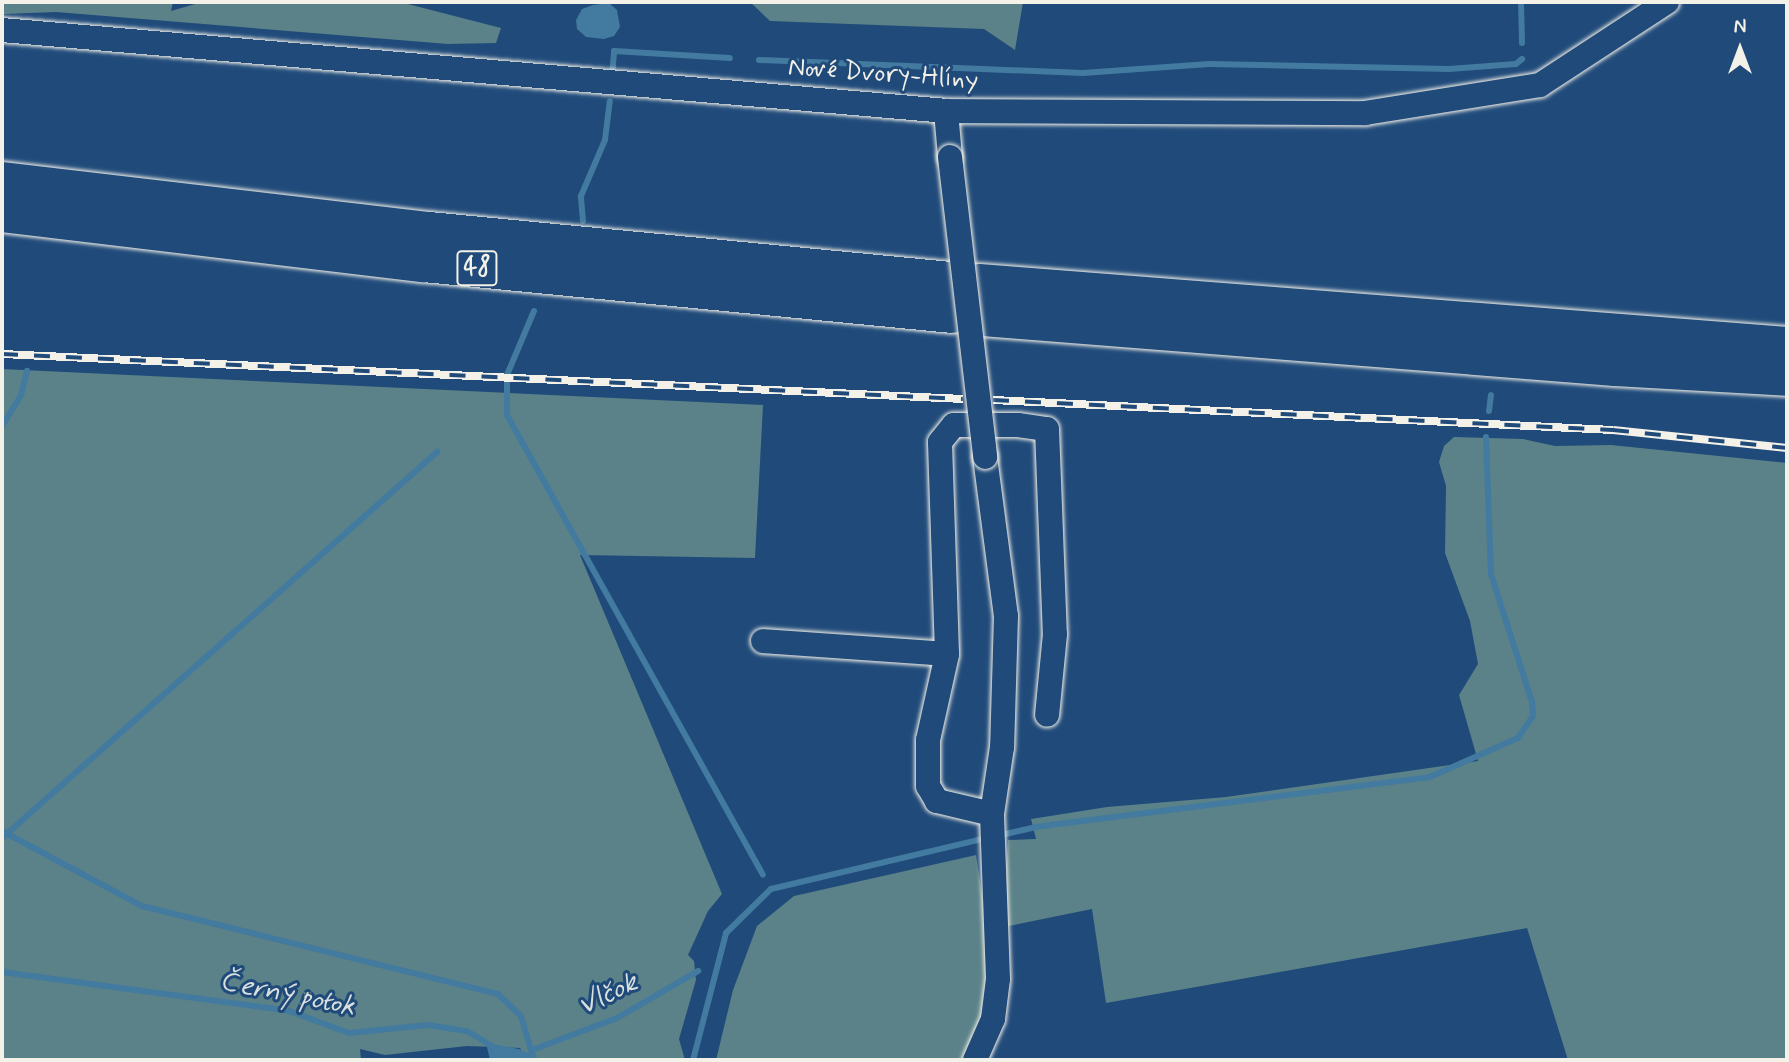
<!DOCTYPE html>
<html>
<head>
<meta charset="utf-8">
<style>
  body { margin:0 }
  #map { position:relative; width:1789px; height:1062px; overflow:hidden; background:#1f4a7a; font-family:Mynerve,sans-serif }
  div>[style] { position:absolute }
  .green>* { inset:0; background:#5a8288 }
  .water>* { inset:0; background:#437a9f }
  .stream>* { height:6px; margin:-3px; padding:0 3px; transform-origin:3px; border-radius:3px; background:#437a9f }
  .roads { filter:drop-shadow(0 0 2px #f4f1e8) drop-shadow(0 0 2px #f4f1e8) }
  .street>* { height:24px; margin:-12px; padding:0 12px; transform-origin:12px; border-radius:12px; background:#1f4a7a }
  .highway>* { height:38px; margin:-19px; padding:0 19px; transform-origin:19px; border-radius:19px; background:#1f4a7a }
  .rail>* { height:8px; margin-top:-4px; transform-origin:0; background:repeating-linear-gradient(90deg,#1f4a7a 0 16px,#f4f1e8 0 32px); box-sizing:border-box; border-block:2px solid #f4f1e8 }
  .bridges { filter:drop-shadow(0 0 2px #f4f1e8) drop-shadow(0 0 2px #f4f1e8) }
  .street-bridge>* { height:24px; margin:-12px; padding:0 12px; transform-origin:12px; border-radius:12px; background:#1f4a7a }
  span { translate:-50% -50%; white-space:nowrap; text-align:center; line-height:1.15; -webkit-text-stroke:6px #1f4a7a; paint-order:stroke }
  .shield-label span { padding:2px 5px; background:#1f4a7a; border:2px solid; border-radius:5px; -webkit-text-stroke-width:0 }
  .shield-label { font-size:24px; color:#f4f1e8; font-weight:700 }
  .street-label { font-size:26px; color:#f4f1e8 }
  .water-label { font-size:28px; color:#d9dfdd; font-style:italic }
  .frame { position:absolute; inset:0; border:4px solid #f4f1e8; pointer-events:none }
  .north { position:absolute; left:1705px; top:14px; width:70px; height:70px; -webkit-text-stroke:5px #1f4a7a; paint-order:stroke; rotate:0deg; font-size:19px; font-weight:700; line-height:28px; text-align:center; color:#f4f1e8 }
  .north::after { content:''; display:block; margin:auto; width:24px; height:32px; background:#f4f1e8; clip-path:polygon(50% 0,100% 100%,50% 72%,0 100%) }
</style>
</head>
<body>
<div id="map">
  <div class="green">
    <div style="clip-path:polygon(2px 2px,173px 2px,171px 11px,202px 2px,400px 2px,501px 28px,496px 43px,448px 44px,56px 12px,2px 14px)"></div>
    <div style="clip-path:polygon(750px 2px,1023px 2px,1015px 50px,984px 29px,770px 21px)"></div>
    <div style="clip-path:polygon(2px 369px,763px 405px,755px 558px,580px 555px,722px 894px,708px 911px,688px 955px,694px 961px,696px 980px,679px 1039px,685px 1060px,527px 1060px,520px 1048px,467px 1046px,385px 1055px,360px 1049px,361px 1060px,2px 1060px)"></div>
    <div style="clip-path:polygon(1454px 437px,1523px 439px,1555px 446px,1611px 445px,1787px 463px,1787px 1060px,1568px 1060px,1527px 928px,1106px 1003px,1092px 909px,1004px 927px,1008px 840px,1036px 839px,1031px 819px,1107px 807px,1226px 797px,1478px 761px,1459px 695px,1478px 664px,1470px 621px,1445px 553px,1446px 486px,1439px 462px,1444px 446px)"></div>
    <div style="clip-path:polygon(976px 855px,988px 936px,989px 1006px,968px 1060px,716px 1060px,733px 990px,757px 926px,794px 896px)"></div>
  </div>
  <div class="water">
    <div style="clip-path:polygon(609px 3px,617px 10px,620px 27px,614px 36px,604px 39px,586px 37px,577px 29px,576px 20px,582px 9px,593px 5px)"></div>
    <div style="clip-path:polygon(486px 1043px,519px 1049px,543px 1060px,490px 1060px)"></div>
  </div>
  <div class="stream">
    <div style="left:1521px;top:2px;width:41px;rotate:88.6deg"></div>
    <div style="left:759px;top:60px;width:324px;rotate:2.3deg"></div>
    <div style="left:1083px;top:73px;width:126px;rotate:-4.1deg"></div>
    <div style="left:1209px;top:64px;width:240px;rotate:1.2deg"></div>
    <div style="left:1449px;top:69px;width:67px;rotate:-4.3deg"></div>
    <div style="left:1516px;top:64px;width:8px;rotate:-40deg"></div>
    <div style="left:612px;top:76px;width:25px;rotate:-85deg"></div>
    <div style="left:614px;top:51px;width:116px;rotate:3.5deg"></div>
    <div style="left:583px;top:221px;width:25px;rotate:-95deg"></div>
    <div style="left:581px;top:196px;width:61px;rotate:-66.8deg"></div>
    <div style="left:605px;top:140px;width:39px;rotate:-83deg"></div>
    <div style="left:534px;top:311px;width:69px;rotate:112.9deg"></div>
    <div style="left:507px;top:375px;width:40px;rotate:90deg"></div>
    <div style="left:507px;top:415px;width:526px;rotate:60.9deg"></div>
    <div style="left:1489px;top:411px;width:16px;rotate:-83deg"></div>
    <div style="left:2px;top:426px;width:36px;rotate:-58deg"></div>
    <div style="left:21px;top:395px;width:25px;rotate:-76deg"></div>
    <div style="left:2px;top:831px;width:159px;rotate:28.2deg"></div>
    <div style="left:142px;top:906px;width:367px;rotate:13.9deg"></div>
    <div style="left:498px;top:994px;width:32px;rotate:44deg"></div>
    <div style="left:521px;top:1016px;width:46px;rotate:73.5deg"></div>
    <div style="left:997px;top:836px;width:39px;rotate:-13deg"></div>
    <div style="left:1035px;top:827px;width:398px;rotate:-7.2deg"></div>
    <div style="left:1430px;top:777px;width:96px;rotate:-23.9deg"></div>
    <div style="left:1518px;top:738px;width:27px;rotate:-56deg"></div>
    <div style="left:1533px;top:716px;width:14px;rotate:-94deg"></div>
    <div style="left:1532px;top:702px;width:134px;rotate:-107.8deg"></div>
    <div style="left:1491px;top:574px;width:137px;rotate:-92.1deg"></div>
    <div style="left:2px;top:838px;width:582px;rotate:-41.58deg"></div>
    <div style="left:2px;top:972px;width:290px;rotate:7.7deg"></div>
    <div style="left:289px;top:1011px;width:64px;rotate:20.1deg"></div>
    <div style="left:349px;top:1033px;width:79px;rotate:-5.8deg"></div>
    <div style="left:428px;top:1025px;width:39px;rotate:9deg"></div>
    <div style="left:467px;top:1031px;width:33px;rotate:31deg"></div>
    <div style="left:532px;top:1050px;width:91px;rotate:-20.6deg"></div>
    <div style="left:617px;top:1018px;width:94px;rotate:-30.1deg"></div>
    <div style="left:693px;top:1060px;width:131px;rotate:-75.4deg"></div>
    <div style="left:726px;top:933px;width:63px;rotate:-44.4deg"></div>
    <div style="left:771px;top:889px;width:222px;rotate:-13.3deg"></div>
  </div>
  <div class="roads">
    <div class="street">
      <div style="left:2px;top:30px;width:947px;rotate:4.9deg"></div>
      <div style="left:946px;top:111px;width:419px;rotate:0.3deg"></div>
      <div style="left:1365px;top:113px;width:177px;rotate:-9.1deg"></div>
      <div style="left:1540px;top:85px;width:152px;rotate:-33.2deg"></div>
      <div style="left:946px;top:111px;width:46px;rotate:85deg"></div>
      <div style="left:985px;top:457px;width:160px;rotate:82.5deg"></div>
      <div style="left:1006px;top:616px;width:131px;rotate:91.7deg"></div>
      <div style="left:1002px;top:747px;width:68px;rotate:98.5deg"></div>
      <div style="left:763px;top:641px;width:184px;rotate:4deg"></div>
      <div style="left:975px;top:1060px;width:45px;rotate:-66.3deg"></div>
      <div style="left:993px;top:1019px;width:40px;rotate:-82.9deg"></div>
      <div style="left:998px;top:979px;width:165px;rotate:-92.1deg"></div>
      <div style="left:992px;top:814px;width:57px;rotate:-166.7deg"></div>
      <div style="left:937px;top:801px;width:17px;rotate:-121deg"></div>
      <div style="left:928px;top:786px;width:46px;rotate:-90deg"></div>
      <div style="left:928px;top:740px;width:88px;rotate:-77.5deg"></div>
      <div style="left:947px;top:654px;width:212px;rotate:-91.9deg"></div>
      <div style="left:940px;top:442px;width:22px;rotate:-51deg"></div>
      <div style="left:954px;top:425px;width:64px"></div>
      <div style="left:1018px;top:425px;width:29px;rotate:8deg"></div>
      <div style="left:1047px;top:429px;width:205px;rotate:87.8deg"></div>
      <div style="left:1055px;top:634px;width:81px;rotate:95.6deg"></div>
    </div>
    <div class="highway">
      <div style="left:2px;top:181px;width:430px;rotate:6.7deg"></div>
      <div style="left:429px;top:231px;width:523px;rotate:5.48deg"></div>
      <div style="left:2px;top:213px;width:425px;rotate:6.8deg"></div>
      <div style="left:424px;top:263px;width:531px;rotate:5.51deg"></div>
      <div style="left:979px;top:283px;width:810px;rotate:4.46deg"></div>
      <div style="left:983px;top:317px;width:634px;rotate:4.52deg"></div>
      <div style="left:1615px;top:367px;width:172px;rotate:3.3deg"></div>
    </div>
  </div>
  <div class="rail">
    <div style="left:2px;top:354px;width:962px;rotate:2.68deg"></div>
    <div style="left:993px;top:400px;width:621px;rotate:2.77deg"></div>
    <div style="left:1613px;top:430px;width:175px;rotate:5.9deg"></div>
  </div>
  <div class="bridges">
    <div class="street-bridge">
      <div style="left:950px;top:157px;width:302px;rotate:83.3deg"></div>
    </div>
  </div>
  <div class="shield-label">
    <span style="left:477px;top:268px">48</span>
  </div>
  <div class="street-label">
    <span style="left:883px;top:75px;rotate:4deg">Nové Dvory-Hlíny</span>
  </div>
  <div class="water-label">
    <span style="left:287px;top:995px;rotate:11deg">Černý potok</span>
    <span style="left:608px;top:995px;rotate:-26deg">Vlčok</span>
  </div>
  <div class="frame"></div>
  <div class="north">N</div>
</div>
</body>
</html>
